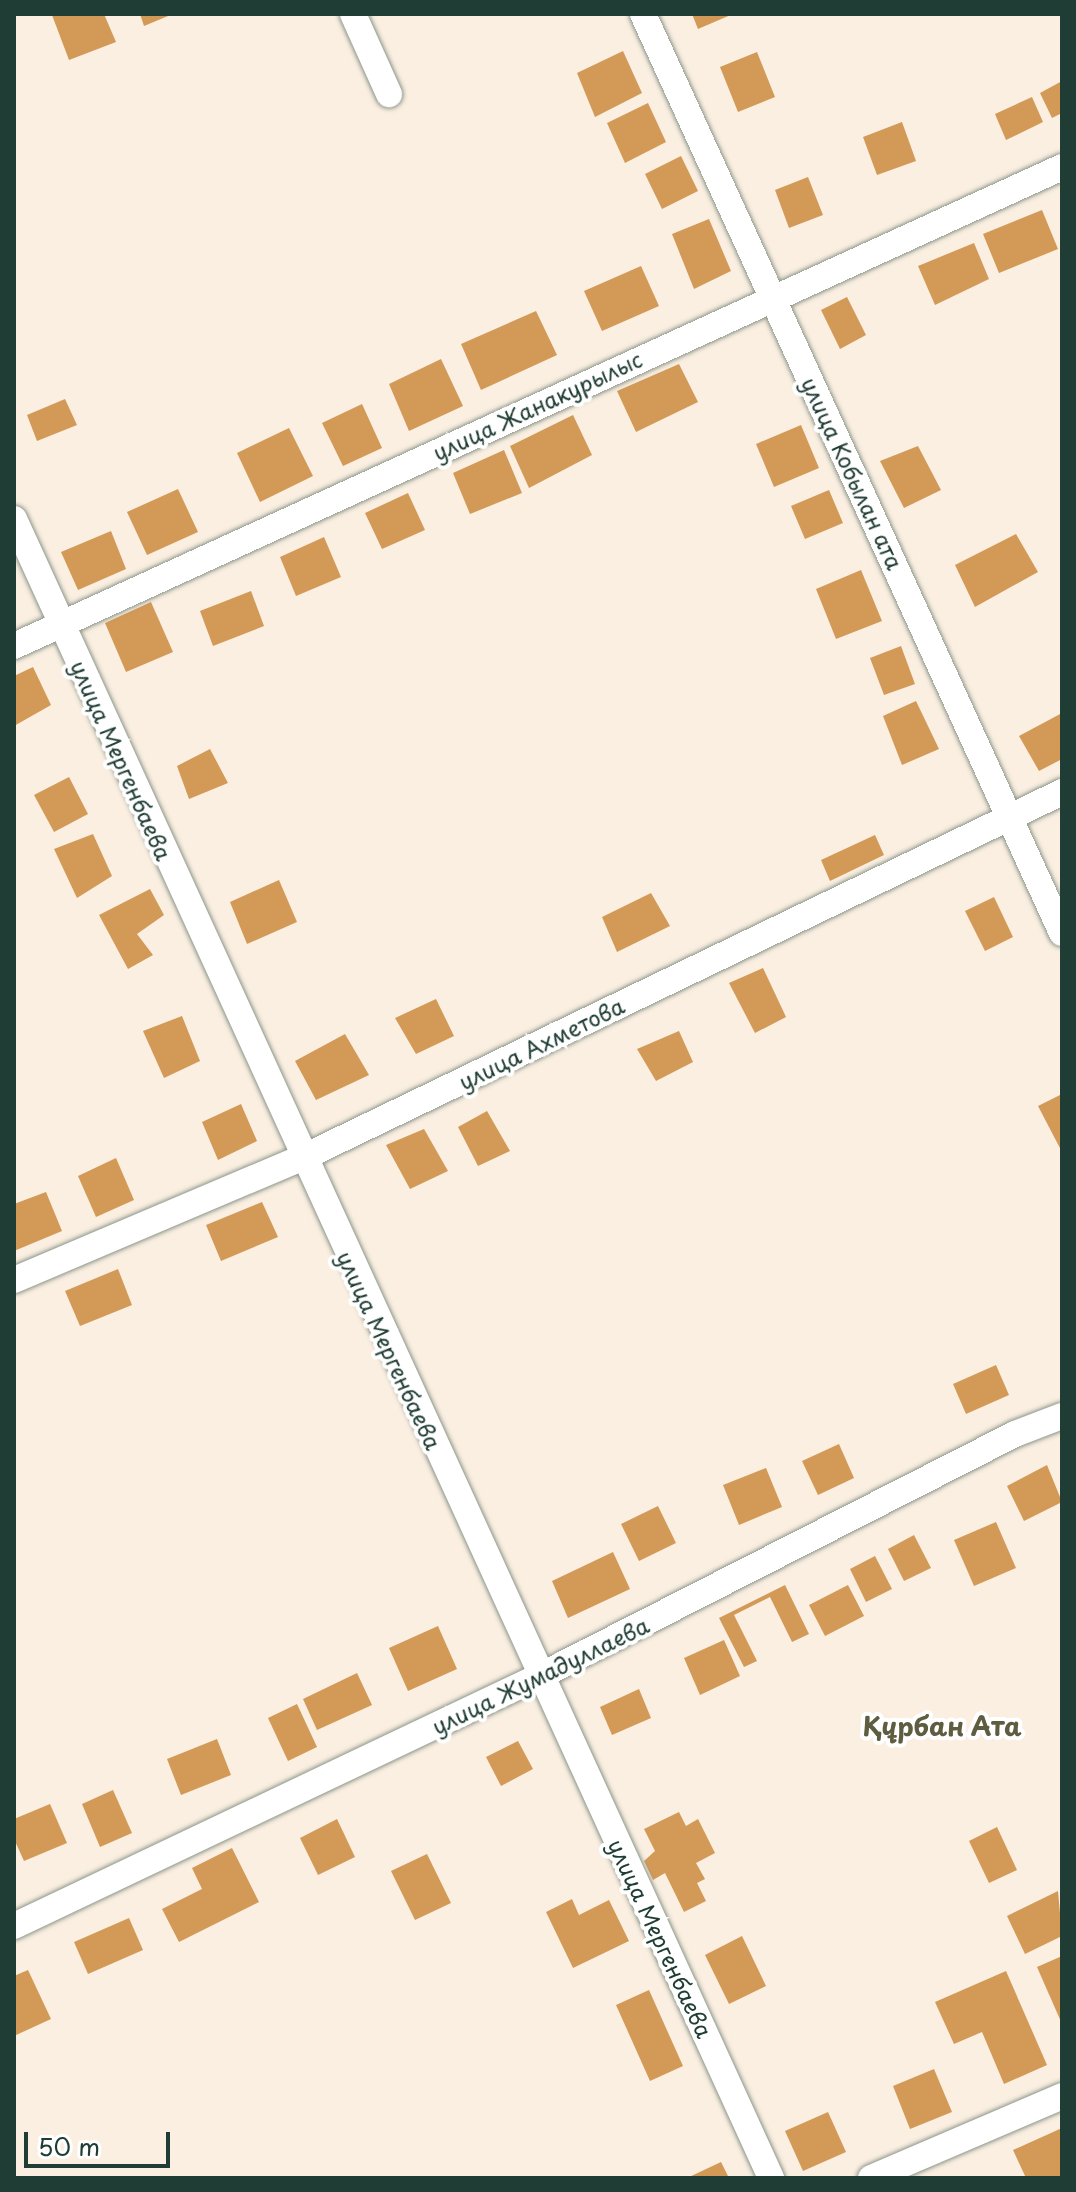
<!DOCTYPE html>
<html>
<head>
<meta charset="utf-8">
<style>
  body { margin:0 }
  #map { position:relative; width:1076px; height:2192px; overflow:hidden; background:#faefe1; font-family:"Playpen Sans",sans-serif }
  div>[style] { position:absolute }
  .building>* { inset:0; background:#d39957 }
  .roads { filter:drop-shadow(0 0 2px #8c968a) drop-shadow(0 0 2px #8c968a) }
  .minor>* { height:26px; margin:-13px; padding:0 13px; transform-origin:13px; border-radius:13px; background:#fff }
  span { translate:-50% -50%; white-space:nowrap; text-align:center; line-height:1.15; -webkit-text-stroke:8px #fff; paint-order:stroke }
  .street-label { font-size:22px; color:#1f3d34 }
  .quarter-label { font-size:26px; color:#5e5d40; font-weight:700 }
  .frame { position:absolute; inset:0; border:16px solid #1f3d34; pointer-events:none }
  .scale { position:absolute; left:24px; top:2132px; width:146px; height:36px; box-sizing:border-box; border:4px solid #1f3d34; border-top:0; padding-left:10px; font-size:24px; line-height:28px; white-space:nowrap; color:#1f3d34; -webkit-text-stroke:6px #fff; paint-order:stroke }
</style>
</head>
<body>
<div id="map">
  <div class="building">
    <div style="clip-path:polygon(104px 14px,116px 42px,69px 60px,52px 15px)"></div>
    <div style="clip-path:polygon(140px 14px,173px 14px,144px 26px)"></div>
    <div style="clip-path:polygon(692px 14px,733px 14px,698px 29px)"></div>
    <div style="clip-path:polygon(623px 51px,642px 93px,595px 117px,577px 73px)"></div>
    <div style="clip-path:polygon(757px 52px,775px 97px,738px 112px,720px 67px)"></div>
    <div style="clip-path:polygon(1062px 81px,1062px 113px,1052px 118px,1040px 93px)"></div>
    <div style="clip-path:polygon(1032px 97px,1043px 122px,1006px 140px,995px 114px)"></div>
    <div style="clip-path:polygon(648px 103px,666px 142px,625px 163px,607px 123px)"></div>
    <div style="clip-path:polygon(902px 122px,916px 161px,877px 175px,863px 137px)"></div>
    <div style="clip-path:polygon(681px 156px,698px 191px,662px 209px,645px 174px)"></div>
    <div style="clip-path:polygon(808px 177px,823px 215px,789px 228px,775px 190px)"></div>
    <div style="clip-path:polygon(1042px 210px,1058px 249px,999px 273px,983px 234px)"></div>
    <div style="clip-path:polygon(709px 219px,731px 271px,694px 289px,672px 234px)"></div>
    <div style="clip-path:polygon(974px 243px,989px 279px,935px 305px,918px 266px)"></div>
    <div style="clip-path:polygon(641px 266px,659px 306px,602px 331px,584px 291px)"></div>
    <div style="clip-path:polygon(847px 297px,866px 335px,840px 349px,821px 310px)"></div>
    <div style="clip-path:polygon(536px 311px,557px 355px,481px 390px,461px 344px)"></div>
    <div style="clip-path:polygon(441px 359px,463px 406px,409px 431px,389px 384px)"></div>
    <div style="clip-path:polygon(679px 364px,698px 402px,636px 432px,617px 391px)"></div>
    <div style="clip-path:polygon(65px 399px,77px 425px,37px 441px,27px 415px)"></div>
    <div style="clip-path:polygon(362px 404px,382px 448px,343px 466px,322px 423px)"></div>
    <div style="clip-path:polygon(573px 415px,592px 455px,529px 488px,510px 446px)"></div>
    <div style="clip-path:polygon(801px 425px,819px 468px,774px 487px,756px 444px)"></div>
    <div style="clip-path:polygon(289px 428px,313px 476px,260px 502px,237px 453px)"></div>
    <div style="clip-path:polygon(918px 446px,941px 490px,904px 508px,880px 461px)"></div>
    <div style="clip-path:polygon(504px 450px,522px 493px,470px 514px,453px 473px)"></div>
    <div style="clip-path:polygon(178px 489px,198px 532px,147px 555px,127px 512px)"></div>
    <div style="clip-path:polygon(829px 490px,843px 523px,805px 539px,791px 506px)"></div>
    <div style="clip-path:polygon(408px 493px,425px 530px,382px 549px,365px 513px)"></div>
    <div style="clip-path:polygon(111px 531px,126px 569px,78px 590px,61px 552px)"></div>
    <div style="clip-path:polygon(1016px 534px,1038px 572px,975px 607px,955px 565px)"></div>
    <div style="clip-path:polygon(324px 537px,341px 577px,296px 596px,280px 557px)"></div>
    <div style="clip-path:polygon(861px 570px,882px 621px,836px 639px,816px 589px)"></div>
    <div style="clip-path:polygon(251px 591px,264px 626px,213px 646px,200px 611px)"></div>
    <div style="clip-path:polygon(151px 602px,173px 652px,126px 672px,105px 623px)"></div>
    <div style="clip-path:polygon(901px 646px,915px 684px,884px 695px,870px 658px)"></div>
    <div style="clip-path:polygon(33px 667px,51px 705px,14px 726px,14px 676px)"></div>
    <div style="clip-path:polygon(916px 701px,939px 749px,902px 765px,883px 716px)"></div>
    <div style="clip-path:polygon(1062px 713px,1062px 759px,1039px 771px,1019px 736px)"></div>
    <div style="clip-path:polygon(210px 749px,228px 783px,189px 799px,177px 766px)"></div>
    <div style="clip-path:polygon(69px 777px,88px 814px,54px 832px,34px 795px)"></div>
    <div style="clip-path:polygon(93px 834px,112px 876px,77px 898px,54px 849px)"></div>
    <div style="clip-path:polygon(875px 835px,884px 855px,830px 881px,821px 860px)"></div>
    <div style="clip-path:polygon(279px 880px,297px 922px,247px 944px,230px 902px)"></div>
    <div style="clip-path:polygon(150px 889px,164px 915px,137px 934px,153px 955px,128px 969px,99px 915px)"></div>
    <div style="clip-path:polygon(651px 893px,670px 926px,617px 952px,602px 917px)"></div>
    <div style="clip-path:polygon(994px 897px,1013px 937px,985px 951px,965px 911px)"></div>
    <div style="clip-path:polygon(763px 968px,786px 1017px,755px 1033px,729px 983px)"></div>
    <div style="clip-path:polygon(436px 999px,454px 1036px,416px 1054px,395px 1018px)"></div>
    <div style="clip-path:polygon(182px 1016px,200px 1061px,164px 1078px,143px 1031px)"></div>
    <div style="clip-path:polygon(679px 1031px,693px 1062px,656px 1081px,637px 1049px)"></div>
    <div style="clip-path:polygon(345px 1034px,369px 1075px,316px 1100px,295px 1061px)"></div>
    <div style="clip-path:polygon(1062px 1094px,1062px 1152px,1038px 1106px)"></div>
    <div style="clip-path:polygon(241px 1104px,257px 1141px,218px 1160px,202px 1122px)"></div>
    <div style="clip-path:polygon(487px 1111px,510px 1151px,478px 1166px,458px 1127px)"></div>
    <div style="clip-path:polygon(424px 1129px,448px 1171px,410px 1189px,386px 1145px)"></div>
    <div style="clip-path:polygon(116px 1158px,134px 1200px,96px 1217px,78px 1176px)"></div>
    <div style="clip-path:polygon(46px 1192px,62px 1231px,14px 1251px,14px 1204px)"></div>
    <div style="clip-path:polygon(262px 1202px,278px 1237px,221px 1261px,206px 1225px)"></div>
    <div style="clip-path:polygon(118px 1269px,132px 1305px,80px 1326px,65px 1291px)"></div>
    <div style="clip-path:polygon(996px 1365px,1009px 1395px,966px 1414px,953px 1384px)"></div>
    <div style="clip-path:polygon(839px 1444px,854px 1478px,818px 1495px,802px 1461px)"></div>
    <div style="clip-path:polygon(1047px 1465px,1062px 1502px,1024px 1521px,1007px 1486px)"></div>
    <div style="clip-path:polygon(766px 1468px,782px 1507px,739px 1525px,723px 1485px)"></div>
    <div style="clip-path:polygon(658px 1506px,676px 1543px,639px 1561px,621px 1524px)"></div>
    <div style="clip-path:polygon(996px 1522px,1016px 1568px,974px 1586px,954px 1540px)"></div>
    <div style="clip-path:polygon(914px 1535px,931px 1568px,904px 1581px,888px 1549px)"></div>
    <div style="clip-path:polygon(613px 1552px,630px 1589px,568px 1618px,552px 1581px)"></div>
    <div style="clip-path:polygon(875px 1556px,892px 1589px,866px 1602px,850px 1569px)"></div>
    <div style="clip-path:polygon(785px 1585px,809px 1634px,792px 1642px,770px 1597px,734px 1615px,757px 1661px,744px 1667px,719px 1618px)"></div>
    <div style="clip-path:polygon(848px 1585px,864px 1616px,825px 1636px,809px 1605px)"></div>
    <div style="clip-path:polygon(438px 1626px,457px 1669px,408px 1691px,389px 1648px)"></div>
    <div style="clip-path:polygon(724px 1640px,740px 1676px,700px 1695px,684px 1658px)"></div>
    <div style="clip-path:polygon(357px 1673px,372px 1705px,317px 1730px,303px 1699px)"></div>
    <div style="clip-path:polygon(639px 1689px,651px 1718px,612px 1735px,600px 1707px)"></div>
    <div style="clip-path:polygon(297px 1704px,317px 1747px,288px 1761px,268px 1718px)"></div>
    <div style="clip-path:polygon(217px 1739px,231px 1775px,181px 1795px,167px 1759px)"></div>
    <div style="clip-path:polygon(518px 1741px,533px 1769px,501px 1786px,486px 1757px)"></div>
    <div style="clip-path:polygon(113px 1790px,132px 1833px,100px 1847px,82px 1804px)"></div>
    <div style="clip-path:polygon(50px 1804px,67px 1843px,24px 1861px,14px 1839px,14px 1819px)"></div>
    <div style="clip-path:polygon(679px 1812px,686px 1826px,698px 1819px,715px 1853px,696px 1863px,705px 1879px,697px 1883px,706px 1901px,684px 1912px,665px 1873px,653px 1880px,644px 1861px,655px 1851px,644px 1829px)"></div>
    <div style="clip-path:polygon(337px 1819px,355px 1857px,318px 1875px,300px 1838px)"></div>
    <div style="clip-path:polygon(997px 1827px,1017px 1870px,989px 1883px,969px 1841px)"></div>
    <div style="clip-path:polygon(232px 1848px,259px 1902px,179px 1942px,162px 1909px,202px 1889px,192px 1868px)"></div>
    <div style="clip-path:polygon(427px 1854px,451px 1903px,415px 1920px,391px 1871px)"></div>
    <div style="clip-path:polygon(1058px 1891px,1062px 1936px,1025px 1954px,1007px 1916px)"></div>
    <div style="clip-path:polygon(572px 1899px,579px 1915px,609px 1900px,629px 1941px,573px 1968px,546px 1912px)"></div>
    <div style="clip-path:polygon(129px 1918px,143px 1950px,88px 1974px,74px 1942px)"></div>
    <div style="clip-path:polygon(742px 1936px,766px 1986px,729px 2004px,705px 1955px)"></div>
    <div style="clip-path:polygon(1062px 1956px,1062px 2024px,1037px 1967px)"></div>
    <div style="clip-path:polygon(28px 1970px,51px 2019px,14px 2036px,14px 1976px)"></div>
    <div style="clip-path:polygon(1006px 1971px,1047px 2065px,1004px 2084px,982px 2032px,954px 2044px,935px 2002px)"></div>
    <div style="clip-path:polygon(649px 1990px,683px 2066px,650px 2081px,616px 2005px)"></div>
    <div style="clip-path:polygon(934px 2069px,952px 2112px,910px 2129px,893px 2086px)"></div>
    <div style="clip-path:polygon(828px 2112px,846px 2152px,803px 2171px,785px 2131px)"></div>
    <div style="clip-path:polygon(1062px 2128px,1062px 2178px,1026px 2178px,1013px 2150px)"></div>
    <div style="clip-path:polygon(721px 2162px,729px 2178px,687px 2178px)"></div>
  </div>
  <div class="roads">
    <div class="minor">
      <div style="left:353px;top:14px;width:88px;rotate:65.8deg"></div>
      <div style="left:643px;top:14px;width:1010px;rotate:65.49deg"></div>
      <div style="left:14px;top:519px;width:1824px;rotate:65.47deg"></div>
      <div style="left:14px;top:646px;width:1152px;rotate:-24.56deg"></div>
      <div style="left:14px;top:1280px;width:313px;rotate:-23deg"></div>
      <div style="left:302px;top:1158px;width:844px;rotate:-25.71deg"></div>
      <div style="left:14px;top:1926px;width:582px;rotate:-25.42deg"></div>
      <div style="left:540px;top:1676px;width:533px;rotate:-27deg"></div>
      <div style="left:1015px;top:1434px;width:50px;rotate:-21deg"></div>
      <div style="left:871px;top:2178px;width:208px;rotate:-23.2deg"></div>
    </div>
  </div>
  <div class="street-label">
    <span style="left:537px;top:405px;rotate:-25deg">улица Жанакурылыс</span>
    <span style="left:853px;top:473px;rotate:65deg">улица Кобылан ата</span>
    <span style="left:122px;top:760px;rotate:66deg">улица Мергенбаева</span>
    <span style="left:541px;top:1043px;rotate:-26deg">улица Ахметова</span>
    <span style="left:390px;top:1350px;rotate:65deg">улица Мергенбаева</span>
    <span style="left:540px;top:1675px;rotate:-26deg">улица Жумадуллаева</span>
    <span style="left:661px;top:1938px;rotate:65deg">улица Мергенбаева</span>
  </div>
  <div class="quarter-label">
    <span style="left:942px;top:1726px">Құрбан Ата</span>
  </div>
  <div class="frame"></div>
  <div class="scale">50 m</div>
</div>
</body>
</html>
